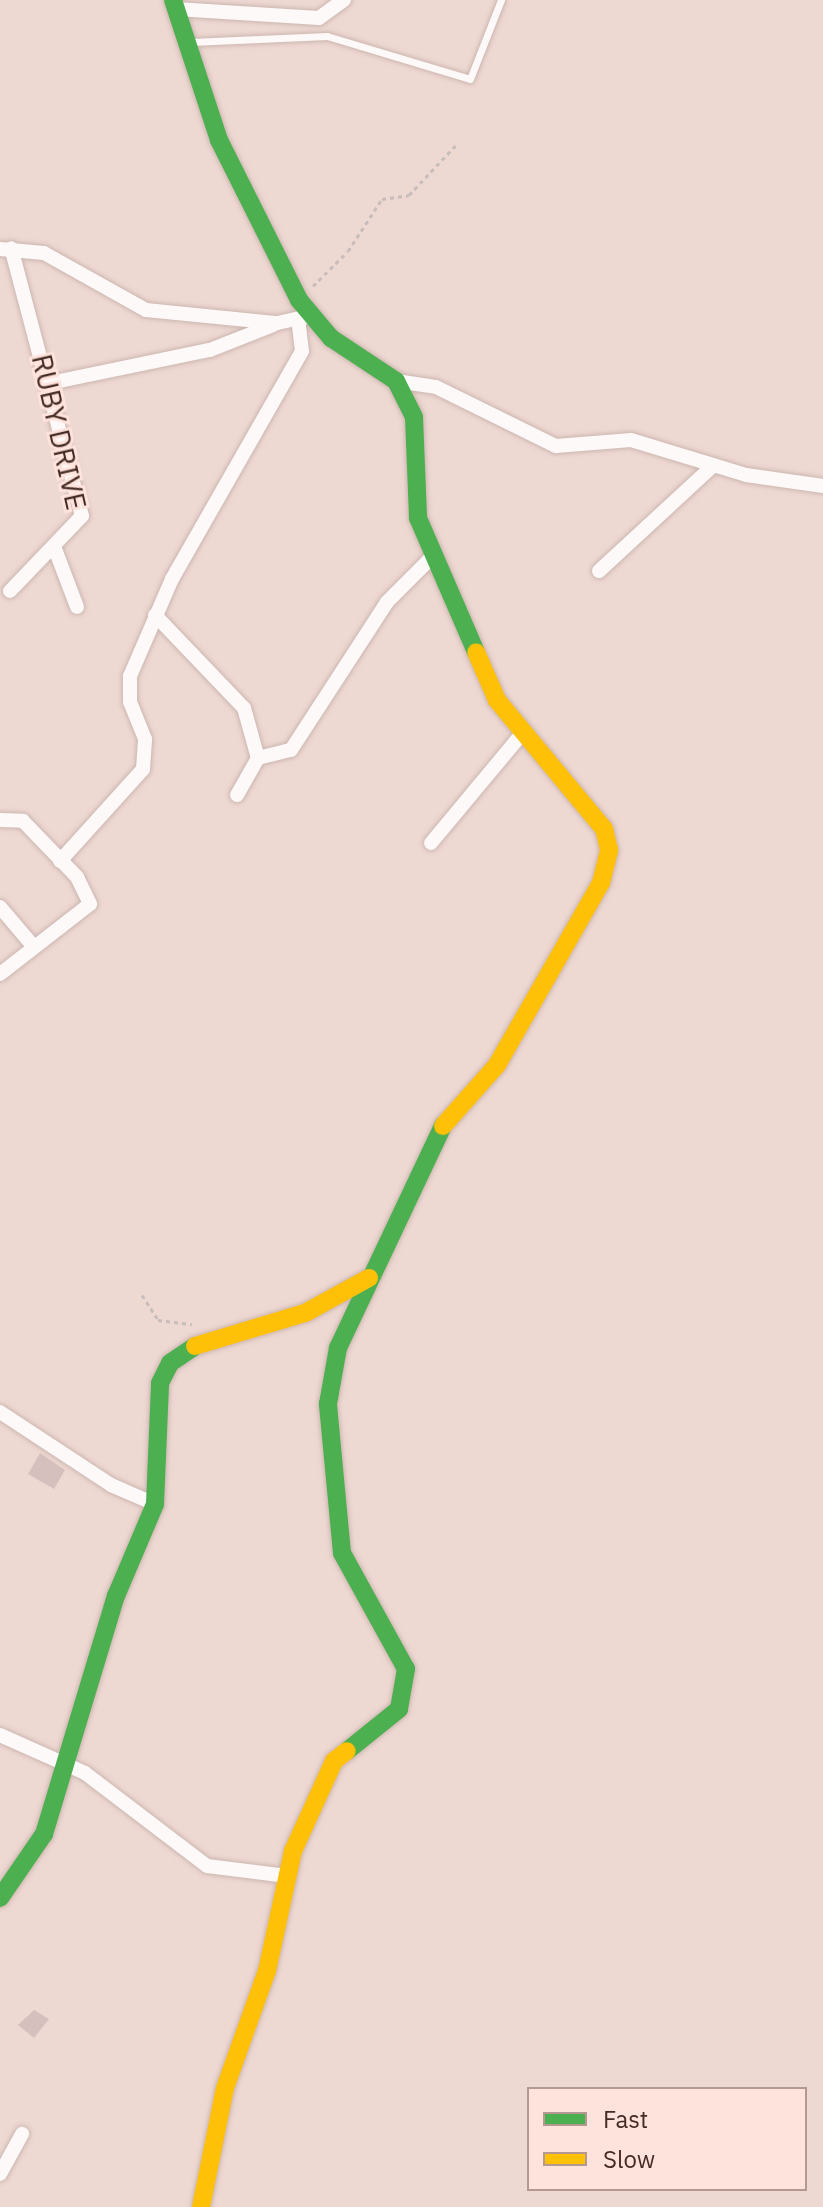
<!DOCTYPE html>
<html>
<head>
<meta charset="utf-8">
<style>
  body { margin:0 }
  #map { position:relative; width:823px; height:2207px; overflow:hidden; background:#eed8d2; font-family:"IBM Plex Sans",sans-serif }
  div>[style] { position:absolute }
  .building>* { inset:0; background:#d6c0be }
  .path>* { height:3px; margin-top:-1.5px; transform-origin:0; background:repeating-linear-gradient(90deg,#c7bdbb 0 4px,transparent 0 8px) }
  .roads { filter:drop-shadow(0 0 2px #ccb6b0) drop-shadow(0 0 2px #ccb6b0) }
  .lane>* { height:7px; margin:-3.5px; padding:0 3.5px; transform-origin:3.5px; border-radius:3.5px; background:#fcf9f8 }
  .street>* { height:14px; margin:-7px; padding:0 7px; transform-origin:7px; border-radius:7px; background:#fcf9f8 }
  .fast>* { height:18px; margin:-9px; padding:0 9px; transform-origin:9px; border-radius:9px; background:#4caf50 }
  .slow>* { height:18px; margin:-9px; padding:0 9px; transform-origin:9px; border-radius:9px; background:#ffc107 }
  span { translate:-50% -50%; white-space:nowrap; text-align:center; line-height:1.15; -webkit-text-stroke:6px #fde3db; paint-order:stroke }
  .street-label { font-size:28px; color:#442b25 }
  .legend { position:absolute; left:527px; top:2087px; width:280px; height:104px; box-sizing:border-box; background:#fde3db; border:2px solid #b39992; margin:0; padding:10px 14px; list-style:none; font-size:24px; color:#442b25 }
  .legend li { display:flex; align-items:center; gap:16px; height:40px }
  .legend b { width:40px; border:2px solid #b39992 }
</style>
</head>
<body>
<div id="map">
  <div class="building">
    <div style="clip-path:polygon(40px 1453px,65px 1470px,54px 1489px,28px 1474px)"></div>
    <div style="clip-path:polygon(34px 2010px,49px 2019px,34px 2038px,18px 2025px)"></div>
  </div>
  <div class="path">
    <div style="left:313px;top:286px;width:49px;rotate:-45deg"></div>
    <div style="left:348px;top:251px;width:62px;rotate:-56.8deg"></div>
    <div style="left:382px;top:199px;width:27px;rotate:-8deg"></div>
    <div style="left:409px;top:195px;width:69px;rotate:-46.8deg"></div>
    <div style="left:142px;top:1295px;width:30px;rotate:57deg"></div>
    <div style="left:158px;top:1320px;width:34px;rotate:7deg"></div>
  </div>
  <div class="roads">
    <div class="lane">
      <div style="left:191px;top:42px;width:136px;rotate:-2.5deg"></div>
      <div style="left:327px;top:36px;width:149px;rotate:16.7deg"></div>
      <div style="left:470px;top:79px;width:85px;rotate:-68.6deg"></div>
    </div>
    <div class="street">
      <div style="left:176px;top:9px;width:143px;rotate:3.6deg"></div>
      <div style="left:319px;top:18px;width:31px;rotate:-36deg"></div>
      <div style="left:0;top:249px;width:44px;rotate:5.2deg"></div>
      <div style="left:44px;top:253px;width:117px;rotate:29.2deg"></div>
      <div style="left:146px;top:310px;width:132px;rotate:5.7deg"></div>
      <div style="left:277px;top:323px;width:29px;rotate:-12deg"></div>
      <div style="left:396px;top:381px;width:40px;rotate:8.5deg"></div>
      <div style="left:436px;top:387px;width:134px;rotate:26.2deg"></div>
      <div style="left:556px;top:446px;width:75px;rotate:-4.6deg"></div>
      <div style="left:631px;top:440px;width:120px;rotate:16.9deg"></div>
      <div style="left:746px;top:475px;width:78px;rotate:8.1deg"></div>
      <div style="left:50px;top:383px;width:163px;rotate:-11.7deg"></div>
      <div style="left:210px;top:350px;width:68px;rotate:-21.6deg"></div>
      <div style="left:55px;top:549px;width:62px;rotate:69.2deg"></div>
      <div style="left:599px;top:571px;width:156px;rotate:-42.7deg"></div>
      <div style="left:10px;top:591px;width:104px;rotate:-46.2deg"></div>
      <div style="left:82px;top:516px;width:277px;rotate:-104.8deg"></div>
      <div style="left:155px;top:615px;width:129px;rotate:46.3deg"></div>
      <div style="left:244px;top:708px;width:52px;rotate:74.4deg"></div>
      <div style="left:237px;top:795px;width:43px;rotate:-60.4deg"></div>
      <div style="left:258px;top:758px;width:34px;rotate:-14deg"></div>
      <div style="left:291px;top:750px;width:176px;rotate:-57deg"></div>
      <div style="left:387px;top:602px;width:64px;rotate:-45deg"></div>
      <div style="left:0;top:820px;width:23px;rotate:2deg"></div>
      <div style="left:23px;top:821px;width:78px;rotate:46deg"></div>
      <div style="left:77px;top:877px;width:30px;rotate:64deg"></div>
      <div style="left:90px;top:904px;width:114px;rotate:142.1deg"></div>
      <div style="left:431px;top:843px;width:139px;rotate:-50.2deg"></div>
      <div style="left:60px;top:861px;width:124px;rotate:-47.9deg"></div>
      <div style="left:143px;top:769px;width:30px;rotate:-86deg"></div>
      <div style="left:145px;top:739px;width:40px;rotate:-112deg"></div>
      <div style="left:130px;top:702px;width:26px;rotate:-90deg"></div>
      <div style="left:130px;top:676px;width:106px;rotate:-66.6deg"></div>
      <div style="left:172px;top:579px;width:262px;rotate:-60.3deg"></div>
      <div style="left:302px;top:351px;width:31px;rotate:-97deg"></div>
      <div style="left:0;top:907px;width:52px;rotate:49.6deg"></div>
      <div style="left:0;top:1412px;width:133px;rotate:33.3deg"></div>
      <div style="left:111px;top:1485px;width:48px;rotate:23.4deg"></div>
      <div style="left:0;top:1735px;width:93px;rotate:24.1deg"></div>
      <div style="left:85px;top:1773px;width:153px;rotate:37.3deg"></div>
      <div style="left:207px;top:1866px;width:81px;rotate:7.1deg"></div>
      <div style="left:0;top:2174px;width:46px;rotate:-61.2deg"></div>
    </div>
    <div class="fast">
      <div style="left:173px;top:0;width:147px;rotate:71.8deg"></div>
      <div style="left:219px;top:140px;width:179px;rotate:63.4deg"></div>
      <div style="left:299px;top:300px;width:50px;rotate:49.9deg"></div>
      <div style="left:331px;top:338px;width:78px;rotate:33.5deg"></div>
      <div style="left:396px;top:381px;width:40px;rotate:63.4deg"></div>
      <div style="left:414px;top:417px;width:101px;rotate:87.7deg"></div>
      <div style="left:418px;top:518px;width:146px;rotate:66.6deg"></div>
      <div style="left:347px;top:1751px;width:67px;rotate:-38.9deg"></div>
      <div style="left:399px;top:1709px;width:41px;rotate:-80.1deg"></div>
      <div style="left:406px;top:1669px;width:132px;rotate:-118.9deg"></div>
      <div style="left:342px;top:1553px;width:150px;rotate:-95.4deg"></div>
      <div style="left:328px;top:1404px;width:57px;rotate:-79.9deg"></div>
      <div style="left:338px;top:1348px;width:246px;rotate:-64.7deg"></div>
      <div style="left:0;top:1898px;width:78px;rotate:-55.5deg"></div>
      <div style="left:44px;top:1834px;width:249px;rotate:-73.2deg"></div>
      <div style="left:116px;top:1596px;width:100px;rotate:-67deg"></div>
      <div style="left:155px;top:1504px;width:121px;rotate:-87.6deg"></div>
      <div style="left:160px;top:1383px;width:22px;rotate:-63deg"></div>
      <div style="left:170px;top:1363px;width:30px;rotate:-34deg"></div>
    </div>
    <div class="slow">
      <div style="left:443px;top:1126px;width:81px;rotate:-48.5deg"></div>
      <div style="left:497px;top:1065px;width:210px;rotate:-60.3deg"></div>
      <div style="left:601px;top:883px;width:34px;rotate:-76deg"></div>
      <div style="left:609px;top:850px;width:22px;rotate:-103deg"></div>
      <div style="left:604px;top:829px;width:168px;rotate:-129.7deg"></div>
      <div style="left:497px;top:700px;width:52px;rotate:-113.6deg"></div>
      <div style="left:195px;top:1346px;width:115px;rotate:-16.7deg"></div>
      <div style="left:305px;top:1313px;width:73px;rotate:-28.7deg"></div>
      <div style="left:201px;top:2207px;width:121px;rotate:-78.6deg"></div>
      <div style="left:225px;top:2088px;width:124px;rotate:-70.3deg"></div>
      <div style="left:267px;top:1971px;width:123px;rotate:-77.8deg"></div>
      <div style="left:293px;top:1851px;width:99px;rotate:-65.5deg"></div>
      <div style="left:334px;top:1761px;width:16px;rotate:-38deg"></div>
    </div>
  </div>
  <div class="street-label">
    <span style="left:59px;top:432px;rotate:77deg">RUBY DRIVE</span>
  </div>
  <ul class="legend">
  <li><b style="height:10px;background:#4caf50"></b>Fast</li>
  <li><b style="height:10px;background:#ffc107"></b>Slow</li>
  </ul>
</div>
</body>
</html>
